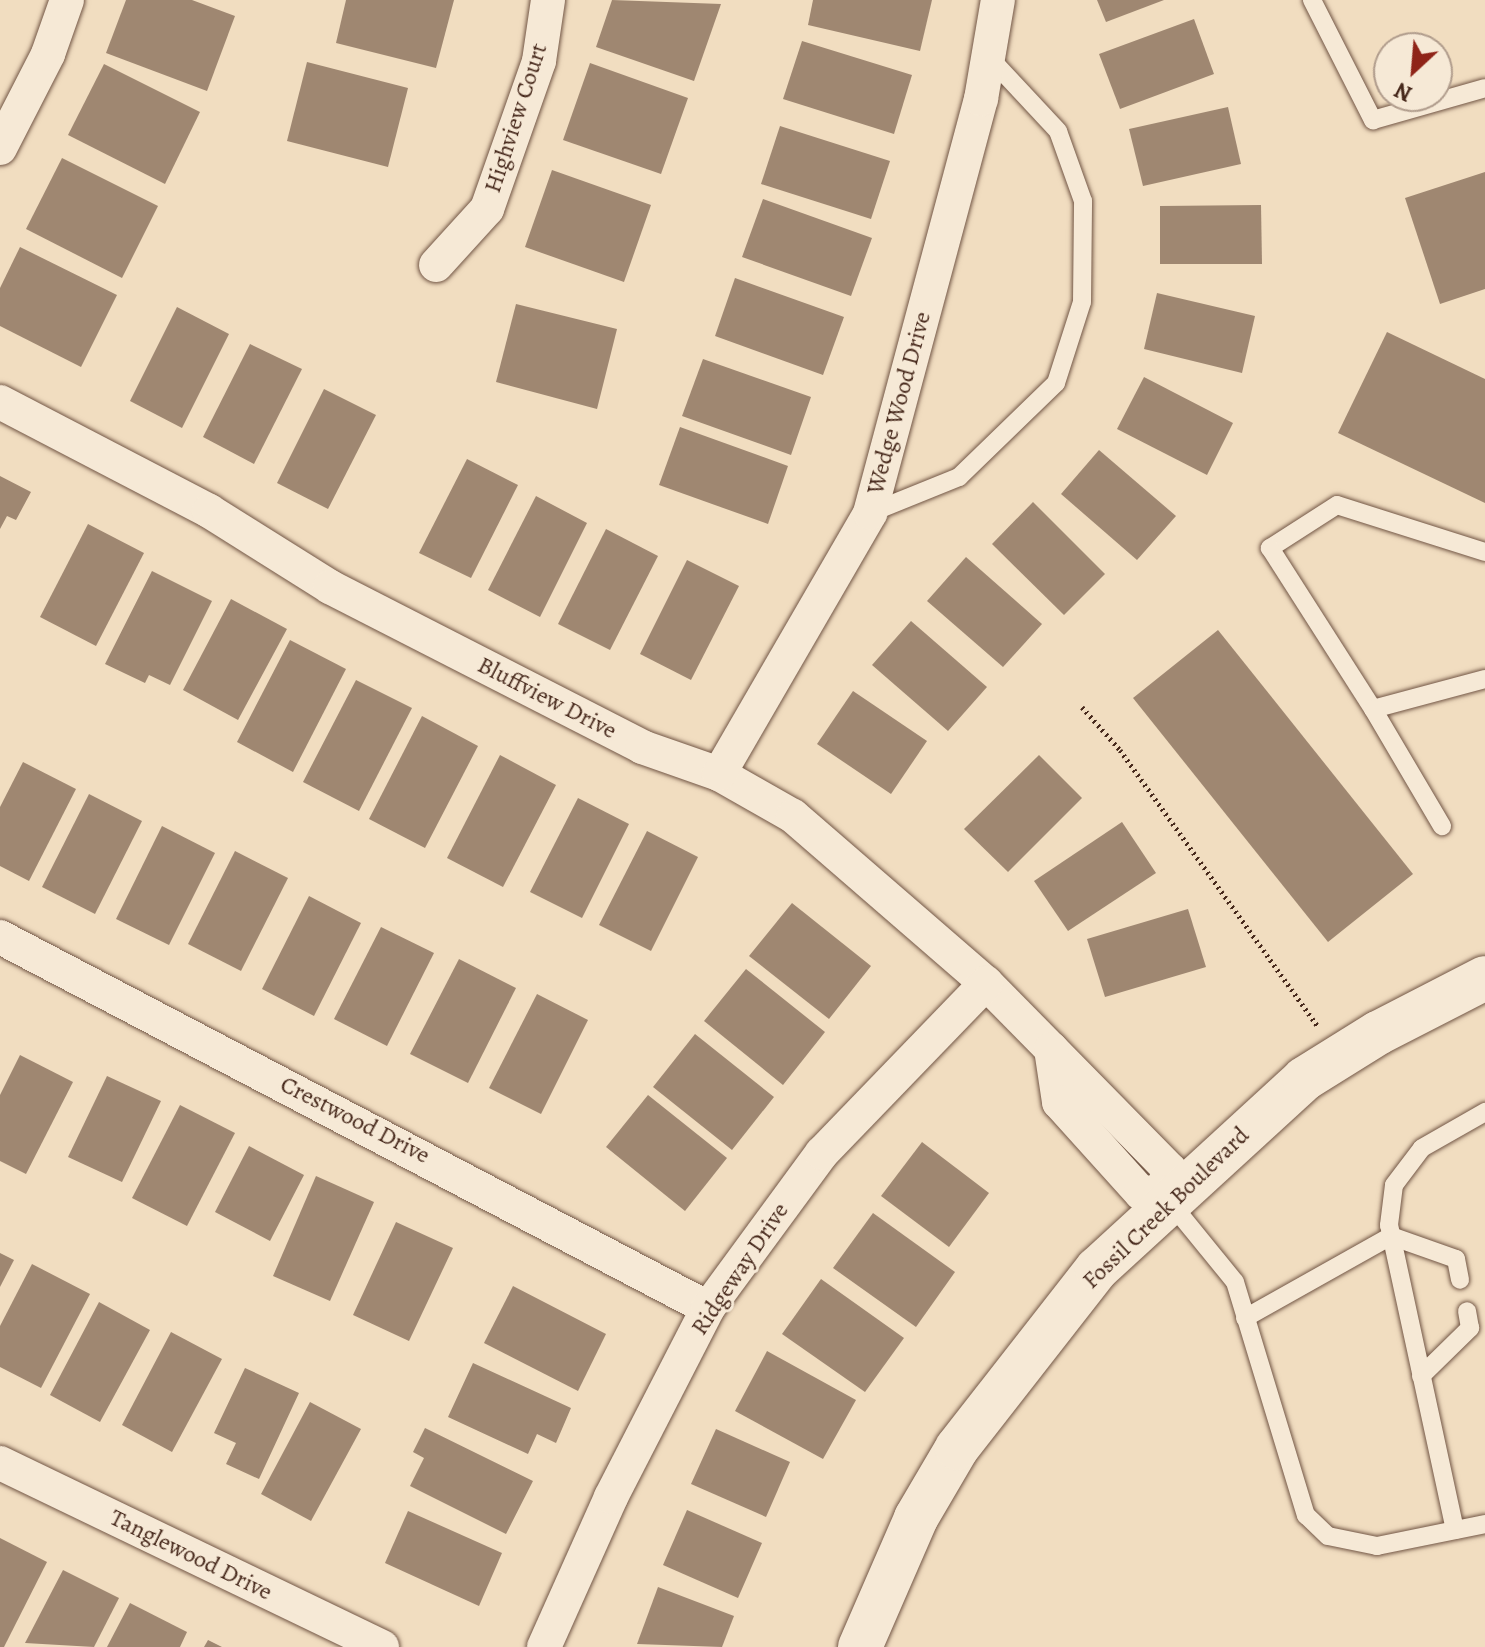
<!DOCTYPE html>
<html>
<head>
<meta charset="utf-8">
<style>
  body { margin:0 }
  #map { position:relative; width:1485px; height:1647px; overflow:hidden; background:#f1ddc0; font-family:Alegreya,serif }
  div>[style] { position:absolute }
  .building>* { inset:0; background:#9f8771 }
  .path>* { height:5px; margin-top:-2.5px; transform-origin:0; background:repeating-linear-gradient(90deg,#47291c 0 2px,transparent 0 6px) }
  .roads { filter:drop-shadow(0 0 2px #725645) drop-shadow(0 0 2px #725645) }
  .lane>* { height:18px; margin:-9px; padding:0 9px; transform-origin:9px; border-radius:9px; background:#f6e9d6 }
  .street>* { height:34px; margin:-17px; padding:0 17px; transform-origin:17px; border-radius:17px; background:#f6e9d6 }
  .secondary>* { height:44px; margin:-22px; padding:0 22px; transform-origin:22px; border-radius:22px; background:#f6e9d6 }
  span { translate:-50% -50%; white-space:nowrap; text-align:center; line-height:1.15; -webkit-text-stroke:6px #f6e9d6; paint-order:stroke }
  .street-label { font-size:24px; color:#47291c }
  .north { position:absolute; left:1373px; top:32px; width:80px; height:80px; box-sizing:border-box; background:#f6e9d6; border:2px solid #b09c8c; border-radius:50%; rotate:206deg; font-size:22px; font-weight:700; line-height:32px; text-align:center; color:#47291c }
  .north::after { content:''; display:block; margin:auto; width:28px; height:36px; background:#8f2418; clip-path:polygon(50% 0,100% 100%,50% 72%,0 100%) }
</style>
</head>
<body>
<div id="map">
  <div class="building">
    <div style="clip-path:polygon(126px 0,192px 0,235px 16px,207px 91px,106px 53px)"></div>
    <div style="clip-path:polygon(346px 0,454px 0,436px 68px,336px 43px)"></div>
    <div style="clip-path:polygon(612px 0,721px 4px,694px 81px,596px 47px)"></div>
    <div style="clip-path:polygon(813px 0,932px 0,920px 51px,808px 25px)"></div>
    <div style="clip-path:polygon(1097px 0,1164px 0,1106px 22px)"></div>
    <div style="clip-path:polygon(1194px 19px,1214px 74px,1120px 109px,1099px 54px)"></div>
    <div style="clip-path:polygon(802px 41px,912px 75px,894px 134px,783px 99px)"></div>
    <div style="clip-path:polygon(307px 62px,408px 88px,388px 167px,287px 141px)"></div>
    <div style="clip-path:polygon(590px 63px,688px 98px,661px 174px,563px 140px)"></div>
    <div style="clip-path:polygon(104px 64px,200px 112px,165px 184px,68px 135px)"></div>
    <div style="clip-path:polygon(1228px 107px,1241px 164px,1143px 186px,1129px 129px)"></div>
    <div style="clip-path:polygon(780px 126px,890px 161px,871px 219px,761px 184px)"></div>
    <div style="clip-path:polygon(62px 158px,158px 206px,122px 278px,26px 229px)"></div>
    <div style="clip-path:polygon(552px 170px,651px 205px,624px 282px,525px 247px)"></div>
    <div style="clip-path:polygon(1485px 172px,1485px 289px,1440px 304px,1405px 198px)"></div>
    <div style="clip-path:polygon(763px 199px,872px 238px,851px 296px,742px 257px)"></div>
    <div style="clip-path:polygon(1261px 205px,1262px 264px,1160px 264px,1160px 206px)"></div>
    <div style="clip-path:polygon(20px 247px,117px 295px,81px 367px,0 326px,0 288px)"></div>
    <div style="clip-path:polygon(735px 278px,844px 317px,823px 375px,715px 336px)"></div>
    <div style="clip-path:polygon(1157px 293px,1255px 316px,1242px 373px,1144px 349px)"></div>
    <div style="clip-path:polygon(516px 304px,617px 329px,597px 409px,496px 382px)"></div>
    <div style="clip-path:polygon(177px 307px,229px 334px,182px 428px,130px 401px)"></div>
    <div style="clip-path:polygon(1387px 332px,1485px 379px,1485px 503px,1338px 433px)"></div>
    <div style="clip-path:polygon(250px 344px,302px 369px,254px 464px,203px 437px)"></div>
    <div style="clip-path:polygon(703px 359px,811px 397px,791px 455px,682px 416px)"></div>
    <div style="clip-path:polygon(1144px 377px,1233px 423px,1207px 475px,1117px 429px)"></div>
    <div style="clip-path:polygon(324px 389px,376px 415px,328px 509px,277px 483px)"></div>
    <div style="clip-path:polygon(680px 427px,788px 466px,768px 524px,659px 485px)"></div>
    <div style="clip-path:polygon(1099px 450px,1176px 516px,1137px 560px,1061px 494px)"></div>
    <div style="clip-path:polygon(467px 459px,518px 485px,471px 578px,419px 553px)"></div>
    <div style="clip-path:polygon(0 476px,31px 492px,16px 520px,7px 516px,0 529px)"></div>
    <div style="clip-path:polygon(536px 496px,587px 523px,540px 617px,488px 590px)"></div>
    <div style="clip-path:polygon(1033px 502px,1105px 574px,1064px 615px,992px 544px)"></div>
    <div style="clip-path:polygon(88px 524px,144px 553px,96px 646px,40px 617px)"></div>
    <div style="clip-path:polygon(606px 529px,658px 556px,610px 650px,558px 624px)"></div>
    <div style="clip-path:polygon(966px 557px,1042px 624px,1003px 667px,927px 601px)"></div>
    <div style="clip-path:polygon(687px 560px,739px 586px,691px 680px,640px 654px)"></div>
    <div style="clip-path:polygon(152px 571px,212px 601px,170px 685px,149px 675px,145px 683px,105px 664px)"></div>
    <div style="clip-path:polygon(231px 599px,287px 629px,238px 720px,183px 690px)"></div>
    <div style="clip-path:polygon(911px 621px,987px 687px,948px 731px,872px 665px)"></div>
    <div style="clip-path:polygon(1218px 630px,1413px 874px,1328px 942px,1133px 698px)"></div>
    <div style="clip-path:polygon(290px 640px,346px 669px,293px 772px,237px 742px)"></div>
    <div style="clip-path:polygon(356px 680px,412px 708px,359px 811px,303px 782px)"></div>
    <div style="clip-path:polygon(853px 691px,927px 741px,891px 794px,817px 744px)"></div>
    <div style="clip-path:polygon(422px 716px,478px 746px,425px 848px,369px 819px)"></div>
    <div style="clip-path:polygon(500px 755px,556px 785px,503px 887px,447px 858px)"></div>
    <div style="clip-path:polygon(1039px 755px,1082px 798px,1008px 872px,964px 829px)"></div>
    <div style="clip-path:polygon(23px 762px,76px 789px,29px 881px,0 866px,0 807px)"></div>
    <div style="clip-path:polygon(89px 794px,142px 821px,95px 914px,42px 887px)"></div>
    <div style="clip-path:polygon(578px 798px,629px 824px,582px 918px,530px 892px)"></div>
    <div style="clip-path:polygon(1122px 822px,1156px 873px,1068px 931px,1034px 881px)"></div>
    <div style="clip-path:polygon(162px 826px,215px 853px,169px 945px,116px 919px)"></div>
    <div style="clip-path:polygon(647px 831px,698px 857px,651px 951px,599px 925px)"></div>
    <div style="clip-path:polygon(235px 851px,288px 878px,241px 971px,188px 944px)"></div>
    <div style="clip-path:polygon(309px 896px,361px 923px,314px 1016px,262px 989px)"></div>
    <div style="clip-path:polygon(792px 903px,871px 966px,829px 1019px,749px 956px)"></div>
    <div style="clip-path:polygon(1188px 909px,1206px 967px,1105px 997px,1087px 939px)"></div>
    <div style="clip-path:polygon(381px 927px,434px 953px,387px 1046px,334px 1019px)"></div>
    <div style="clip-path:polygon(459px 959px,516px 988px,468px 1083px,410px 1054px)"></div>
    <div style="clip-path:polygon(746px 969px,825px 1032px,783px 1085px,704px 1021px)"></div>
    <div style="clip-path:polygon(537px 994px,588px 1020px,541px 1114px,489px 1088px)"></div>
    <div style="clip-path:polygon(695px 1034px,774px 1097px,732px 1150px,653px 1087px)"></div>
    <div style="clip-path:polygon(20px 1055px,73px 1082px,26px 1174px,0 1161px,0 1095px)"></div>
    <div style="clip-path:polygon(107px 1076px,161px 1101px,122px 1182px,68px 1157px)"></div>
    <div style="clip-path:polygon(648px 1095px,727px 1158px,685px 1211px,606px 1147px)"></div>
    <div style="clip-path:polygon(180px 1105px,235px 1133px,187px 1226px,132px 1198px)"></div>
    <div style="clip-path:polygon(922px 1142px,989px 1193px,949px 1247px,881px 1196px)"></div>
    <div style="clip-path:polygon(249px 1146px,304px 1175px,270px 1241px,215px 1212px)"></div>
    <div style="clip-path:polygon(316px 1176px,374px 1202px,330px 1301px,273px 1276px)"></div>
    <div style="clip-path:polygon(873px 1213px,955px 1272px,916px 1327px,833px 1268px)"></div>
    <div style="clip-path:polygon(396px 1222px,453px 1248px,409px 1341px,353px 1315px)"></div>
    <div style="clip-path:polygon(0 1253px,14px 1260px,0 1287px)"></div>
    <div style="clip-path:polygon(32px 1264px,90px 1294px,41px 1388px,0 1367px,0 1326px)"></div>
    <div style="clip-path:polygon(821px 1279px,904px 1338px,865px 1392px,782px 1334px)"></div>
    <div style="clip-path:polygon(513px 1286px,606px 1334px,578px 1391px,484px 1343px)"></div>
    <div style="clip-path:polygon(99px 1302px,150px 1330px,100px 1422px,50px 1395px)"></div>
    <div style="clip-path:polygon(171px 1332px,222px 1359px,172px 1452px,122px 1425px)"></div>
    <div style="clip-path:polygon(767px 1351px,856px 1400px,823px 1459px,735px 1411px)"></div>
    <div style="clip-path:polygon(473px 1363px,571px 1408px,556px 1443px,537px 1434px,528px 1454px,448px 1417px)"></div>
    <div style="clip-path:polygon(245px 1368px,299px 1393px,259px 1479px,226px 1464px,236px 1443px,214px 1433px)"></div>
    <div style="clip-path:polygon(310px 1402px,361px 1429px,311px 1521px,261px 1494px)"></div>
    <div style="clip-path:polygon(425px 1428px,533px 1481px,506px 1534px,410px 1486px,424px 1458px,413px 1452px)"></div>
    <div style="clip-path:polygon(716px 1429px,790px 1462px,766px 1517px,691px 1484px)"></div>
    <div style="clip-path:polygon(687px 1510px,762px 1543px,738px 1598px,663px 1565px)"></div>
    <div style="clip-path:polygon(408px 1511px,502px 1553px,479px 1606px,385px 1563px)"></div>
    <div style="clip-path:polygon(0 1538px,47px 1562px,4px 1647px,0 1647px)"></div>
    <div style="clip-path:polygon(63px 1570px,119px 1598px,94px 1647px,25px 1643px)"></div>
    <div style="clip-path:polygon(658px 1587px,734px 1616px,722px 1647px,637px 1644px)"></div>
    <div style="clip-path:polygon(130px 1603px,187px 1632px,180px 1647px,107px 1647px)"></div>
    <div style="clip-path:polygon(208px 1640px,222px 1647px,204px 1647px)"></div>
  </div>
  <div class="path">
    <div style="left:1082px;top:707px;width:57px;rotate:48.5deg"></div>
    <div style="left:1120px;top:750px;width:340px;rotate:54.4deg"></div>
  </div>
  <div class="roads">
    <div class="lane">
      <div style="left:1312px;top:0;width:135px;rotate:63.1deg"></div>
      <div style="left:1373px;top:120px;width:116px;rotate:-15.9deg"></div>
      <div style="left:870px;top:513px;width:96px;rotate:-22deg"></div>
      <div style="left:959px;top:477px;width:135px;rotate:-44.1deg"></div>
      <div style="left:1056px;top:383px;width:85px;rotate:-72.2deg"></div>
      <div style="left:1082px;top:302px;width:101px;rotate:-89.4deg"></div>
      <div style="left:1083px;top:201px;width:74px;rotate:-109.7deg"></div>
      <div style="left:1058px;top:131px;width:103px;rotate:-133deg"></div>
      <div style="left:1485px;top:552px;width:155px;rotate:-162.4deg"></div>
      <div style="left:1337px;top:505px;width:80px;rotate:147.3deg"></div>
      <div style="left:1270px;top:548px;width:191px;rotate:57.4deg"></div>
      <div style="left:1373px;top:709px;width:116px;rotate:-15deg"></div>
      <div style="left:1373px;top:709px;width:136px;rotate:59.5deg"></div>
      <div style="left:1169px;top:1201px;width:104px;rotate:50.8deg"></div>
      <div style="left:1235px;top:1282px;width:244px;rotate:73.1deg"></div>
      <div style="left:1306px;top:1515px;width:30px;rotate:44deg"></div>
      <div style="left:1328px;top:1536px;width:50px;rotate:11.5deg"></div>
      <div style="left:1377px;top:1546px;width:110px;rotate:-11.5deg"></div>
      <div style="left:1245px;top:1318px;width:167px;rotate:-29.3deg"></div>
      <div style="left:1391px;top:1236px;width:69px;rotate:19.5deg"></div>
      <div style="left:1456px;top:1259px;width:21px;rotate:79deg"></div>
      <div style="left:1421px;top:1376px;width:69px;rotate:-44.4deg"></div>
      <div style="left:1470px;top:1328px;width:17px;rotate:-100deg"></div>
      <div style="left:1455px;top:1530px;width:312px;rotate:-102.2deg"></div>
      <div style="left:1389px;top:1225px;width:40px;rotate:-82.9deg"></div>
      <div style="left:1394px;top:1185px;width:46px;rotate:-52.9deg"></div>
      <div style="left:1422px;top:1148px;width:73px;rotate:-29.7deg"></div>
    </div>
    <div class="street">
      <div style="left:0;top:148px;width:106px;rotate:-62.9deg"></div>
      <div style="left:48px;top:54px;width:57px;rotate:-70.6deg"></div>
      <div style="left:436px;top:265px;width:76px;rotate:-47.7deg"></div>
      <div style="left:487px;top:209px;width:157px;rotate:-70.6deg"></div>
      <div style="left:539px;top:61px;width:62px;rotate:-81.6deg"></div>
      <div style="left:0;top:402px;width:236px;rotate:27.5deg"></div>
      <div style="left:209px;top:511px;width:143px;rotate:32.1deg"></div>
      <div style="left:330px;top:587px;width:351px;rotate:27.1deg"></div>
      <div style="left:642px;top:747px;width:82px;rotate:19.3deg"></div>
      <div style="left:719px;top:774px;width:85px;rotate:29.6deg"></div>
      <div style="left:793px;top:816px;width:255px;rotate:40.9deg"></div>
      <div style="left:986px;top:983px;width:93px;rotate:45.4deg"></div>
      <div style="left:1051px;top:1049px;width:170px;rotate:45.5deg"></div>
      <div style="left:1170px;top:1170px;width:24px;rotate:112deg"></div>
      <div style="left:719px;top:774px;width:302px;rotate:-59.9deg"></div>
      <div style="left:870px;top:513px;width:429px;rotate:-75deg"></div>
      <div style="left:981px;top:99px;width:100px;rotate:-80.3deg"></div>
      <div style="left:0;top:937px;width:799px;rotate:27.66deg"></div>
      <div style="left:1051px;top:1049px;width:54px;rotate:81.4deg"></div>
      <div style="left:1059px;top:1102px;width:122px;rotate:48deg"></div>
      <div style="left:1141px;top:1193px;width:20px;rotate:-3deg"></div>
      <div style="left:1161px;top:1192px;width:12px;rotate:48deg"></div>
      <div style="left:0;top:1463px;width:424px;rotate:25.7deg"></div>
      <div style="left:544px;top:1647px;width:164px;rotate:-65.9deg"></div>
      <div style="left:611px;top:1497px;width:212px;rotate:-62.8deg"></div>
      <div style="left:708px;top:1308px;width:192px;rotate:-53.7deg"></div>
      <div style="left:822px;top:1153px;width:236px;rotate:-46deg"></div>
    </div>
    <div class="secondary">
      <div style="left:860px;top:1647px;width:141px;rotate:-66.5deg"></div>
      <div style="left:916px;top:1518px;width:81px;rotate:-59.6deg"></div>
      <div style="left:957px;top:1448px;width:227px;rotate:-52deg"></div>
      <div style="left:1097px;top:1269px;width:281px;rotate:-42.5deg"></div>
      <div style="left:1304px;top:1079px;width:87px;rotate:-31.9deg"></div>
      <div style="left:1378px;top:1033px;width:120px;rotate:-27.2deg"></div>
    </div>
  </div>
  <div class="street-label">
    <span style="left:516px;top:118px;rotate:-72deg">Highview Court</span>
    <span style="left:899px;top:403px;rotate:-75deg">Wedge Wood Drive</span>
    <span style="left:547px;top:698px;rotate:27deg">Bluffview Drive</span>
    <span style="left:355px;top:1120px;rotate:27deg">Crestwood Drive</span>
    <span style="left:1166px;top:1208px;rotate:-44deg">Fossil Creek Boulevard</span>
    <span style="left:740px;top:1269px;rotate:-56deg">Ridgeway Drive</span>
    <span style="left:191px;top:1555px;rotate:26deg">Tanglewood Drive</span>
  </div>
  <div class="north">N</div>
</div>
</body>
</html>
